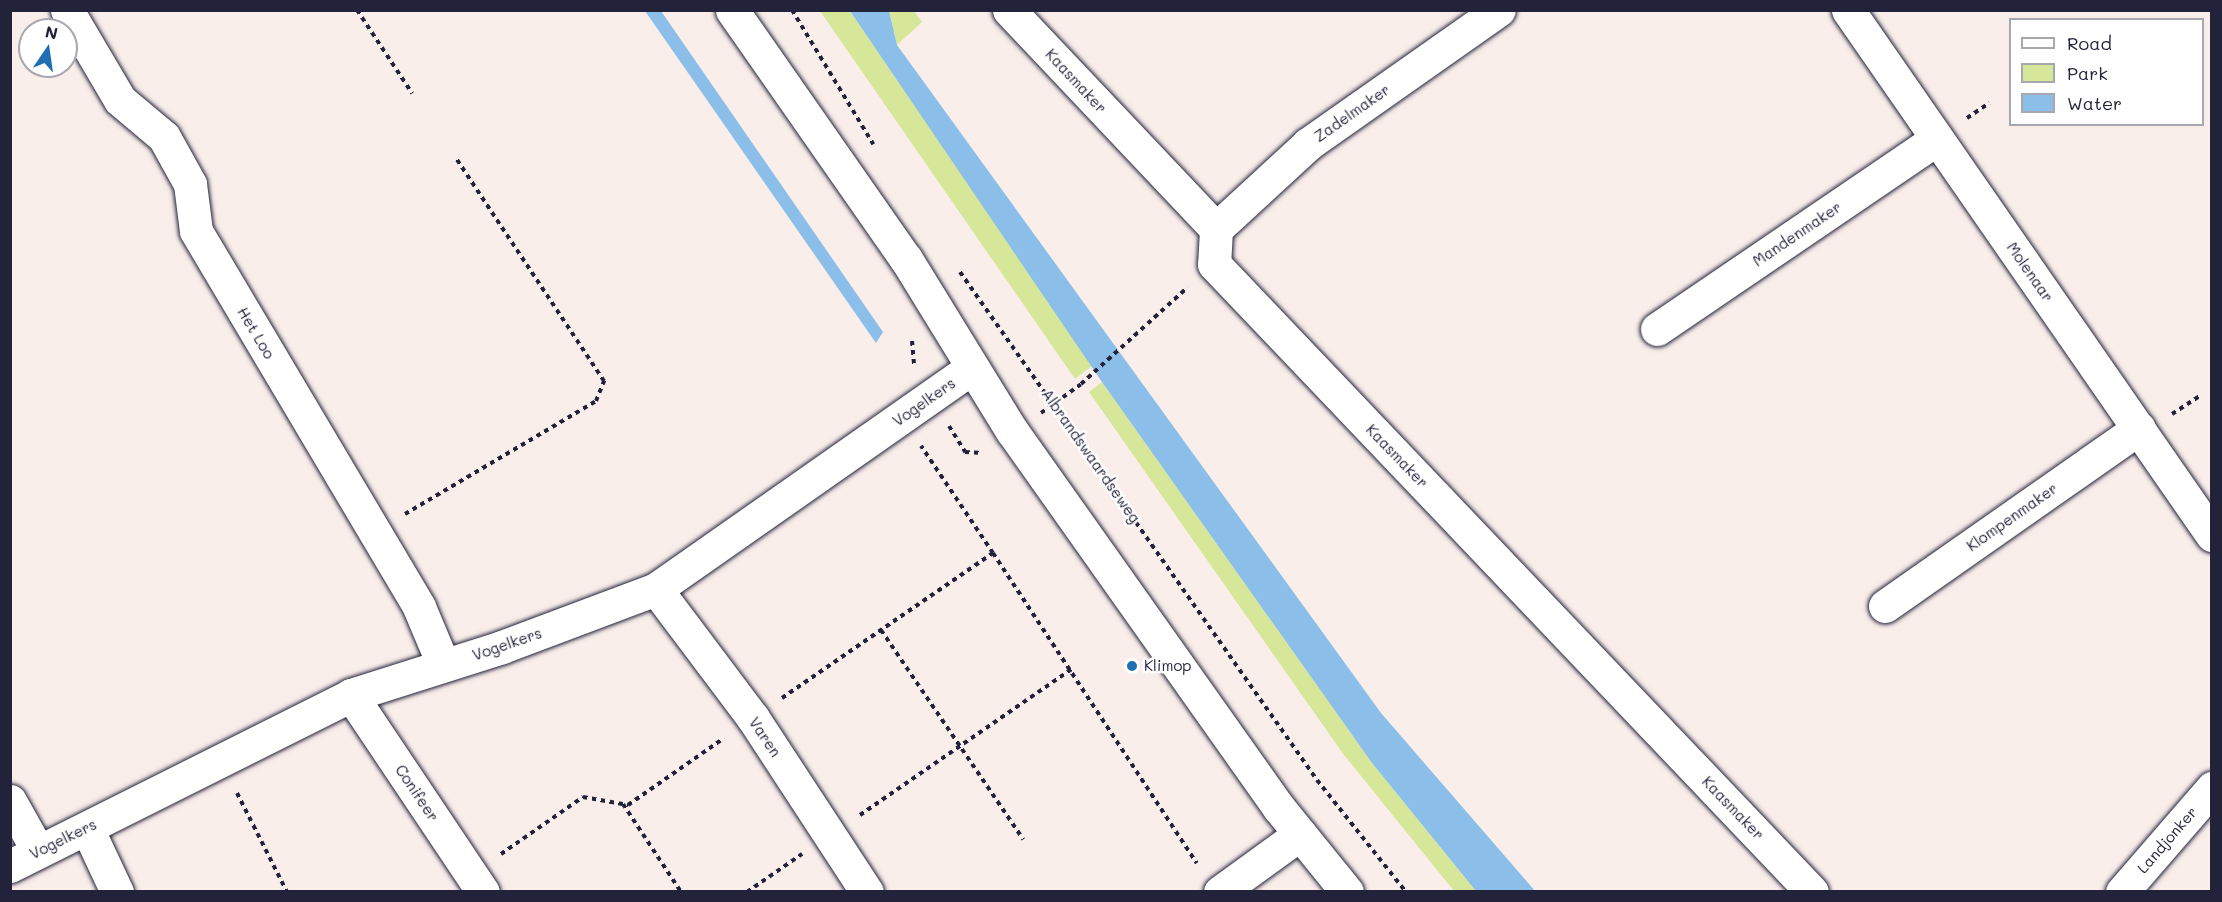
<!DOCTYPE html>
<html>
<head>
<meta charset="utf-8">
<style>
  body { margin:0 }
  #map { position:relative; width:2222px; height:902px; overflow:hidden; background:#f9eeea; font-family:Mali,sans-serif }
  div>[style] { position:absolute }
  .green>* { inset:0; background:#d7e79a }
  .water>* { inset:0; background:#8bbee8 }
  .path>* { height:4px; margin-top:-2px; transform-origin:0; background:repeating-linear-gradient(90deg,#22223b 0 4.5px,transparent 0 9px) }
  .roads { filter:drop-shadow(0 0 2px #22223b) drop-shadow(0 0 2px #22223b) }
  .minor>* { height:33px; margin:-16.5px; padding:0 16.5px; transform-origin:16.5px; border-radius:16.5px; background:#fff }
  .tertiary>* { height:33px; margin:-16.5px; padding:0 16.5px; transform-origin:16.5px; border-radius:16.5px; background:#fff }
  .dots>* { width:16px; height:16px; translate:-50% -50%; box-sizing:border-box; border:3px solid #fff; border-radius:50% }
  span { translate:-50% -50%; white-space:nowrap; text-align:center; line-height:1.15; -webkit-text-stroke:5px #fff; paint-order:stroke }
  .street-label { font-size:15px; color:#22223b }
  .poi-label { font-size:15px; color:#22223b }
  .left { translate:0 -50%; text-align:left }
  .frame { position:absolute; inset:0; border:12px solid #22223b; pointer-events:none }
  .legend { position:absolute; left:2009px; top:18px; width:195px; height:108px; box-sizing:border-box; background:#fff; border:2px solid #a7a7b1; margin:0; padding:8px 10px; list-style:none; font-size:18px; color:#22223b }
  .legend li { display:flex; align-items:center; gap:12px; height:30px }
  .legend b { width:30px; border:2px solid #a7a7b1 }
  .north { position:absolute; left:18px; top:18px; width:60px; height:60px; box-sizing:border-box; background:#fff; border:2px solid #a7a7b1; border-radius:50%; rotate:13deg; font-size:16px; font-weight:700; line-height:24px; text-align:center; color:#22223b }
  .north::after { content:''; display:block; margin:auto; width:21px; height:27px; background:#1f6fb2; clip-path:polygon(50% 0,100% 100%,50% 72%,0 100%) }
</style>
</head>
<body>
<div id="map">
  <div class="green">
    <div style="clip-path:polygon(820px 11px,850px 11px,1092px 366px,1075px 379px)"></div>
    <div style="clip-path:polygon(889px 11px,914px 11px,922px 22px,897px 45px)"></div>
    <div style="clip-path:polygon(1102px 382px,1372px 763px,1476px 891px,1454px 891px,1344px 755px,1089px 392px)"></div>
  </div>
  <div class="water">
    <div style="clip-path:polygon(645px 11px,661px 11px,883px 332px,876px 343px)"></div>
    <div style="clip-path:polygon(850px 11px,889px 11px,897px 45px,1381px 713px,1535px 891px,1476px 891px,1372px 763px,1102px 382px)"></div>
  </div>
  <div class="path">
    <div style="left:357px;top:10px;width:100px;rotate:56.5deg"></div>
    <div style="left:792px;top:10px;width:157px;rotate:58.8deg"></div>
    <div style="left:1967px;top:118px;width:27px;rotate:-34deg"></div>
    <div style="left:960px;top:272px;width:621px;rotate:54.9deg"></div>
    <div style="left:1317px;top:780px;width:143px;rotate:51.5deg"></div>
    <div style="left:912px;top:341px;width:25px;rotate:85deg"></div>
    <div style="left:1041px;top:413px;width:49px;rotate:-35.9deg"></div>
    <div style="left:1081px;top:384px;width:144px;rotate:-42.2deg"></div>
    <div style="left:2172px;top:414px;width:33px;rotate:-33deg"></div>
    <div style="left:949px;top:426px;width:31px;rotate:58deg"></div>
    <div style="left:965px;top:452px;width:18px;rotate:3deg"></div>
    <div style="left:405px;top:514px;width:222px;rotate:-30.6deg"></div>
    <div style="left:596px;top:401px;width:22px;rotate:-68deg"></div>
    <div style="left:604px;top:381px;width:269px;rotate:-123.6deg"></div>
    <div style="left:993px;top:553px;width:371px;rotate:56.7deg"></div>
    <div style="left:881px;top:630px;width:253px;rotate:55.8deg"></div>
    <div style="left:782px;top:698px;width:256px;rotate:-34.5deg"></div>
    <div style="left:993px;top:553px;width:129px;rotate:-123.9deg"></div>
    <div style="left:237px;top:793px;width:111px;rotate:63.2deg"></div>
    <div style="left:623px;top:804px;width:105px;rotate:56.6deg"></div>
    <div style="left:860px;top:815px;width:257px;rotate:-34.6deg"></div>
    <div style="left:501px;top:854px;width:100px;rotate:-34.8deg"></div>
    <div style="left:583px;top:797px;width:46px;rotate:10.1deg"></div>
    <div style="left:628px;top:805px;width:117px;rotate:-34.9deg"></div>
    <div style="left:747px;top:892px;width:67px;rotate:-34.6deg"></div>
  </div>
  <div class="roads">
    <div class="minor">
      <div style="left:67px;top:10px;width:104px;rotate:59.5deg"></div>
      <div style="left:120px;top:100px;width:57px;rotate:40.1deg"></div>
      <div style="left:164px;top:137px;width:54px;rotate:61deg"></div>
      <div style="left:190px;top:184px;width:47px;rotate:82.7deg"></div>
      <div style="left:196px;top:231px;width:437px;rotate:59.3deg"></div>
      <div style="left:419px;top:607px;width:62px;rotate:67.2deg"></div>
      <div style="left:1009px;top:10px;width:301px;rotate:46.6deg"></div>
      <div style="left:1216px;top:229px;width:35px;rotate:93deg"></div>
      <div style="left:1214px;top:264px;width:867px;rotate:46.4deg"></div>
      <div style="left:1848px;top:10px;width:639px;rotate:55.27deg"></div>
      <div style="left:1216px;top:229px;width:125px;rotate:-42.7deg"></div>
      <div style="left:1308px;top:144px;width:233px;rotate:-35.1deg"></div>
      <div style="left:1657px;top:329px;width:338px;rotate:-34.2deg"></div>
      <div style="left:656px;top:589px;width:161px;rotate:53.1deg"></div>
      <div style="left:753px;top:718px;width:208px;rotate:56.8deg"></div>
      <div style="left:1885px;top:606px;width:310px;rotate:-35deg"></div>
      <div style="left:351px;top:695px;width:237px;rotate:56.2deg"></div>
      <div style="left:10px;top:801px;width:57px;rotate:60.8deg"></div>
      <div style="left:87px;top:828px;width:71px;rotate:64.9deg"></div>
      <div style="left:10px;top:866px;width:381px;rotate:-26.6deg"></div>
      <div style="left:351px;top:695px;width:158px;rotate:-17.6deg"></div>
      <div style="left:502px;top:647px;width:165px;rotate:-20.6deg"></div>
      <div style="left:656px;top:589px;width:386px;rotate:-35deg"></div>
      <div style="left:1220px;top:892px;width:99px;rotate:-35.9deg"></div>
      <div style="left:2122px;top:892px;width:138px;rotate:-49.1deg"></div>
    </div>
    <div class="tertiary">
      <div style="left:732px;top:10px;width:304px;rotate:55.1deg"></div>
      <div style="left:906px;top:259px;width:202px;rotate:58.4deg"></div>
      <div style="left:1012px;top:431px;width:462px;rotate:54.7deg"></div>
      <div style="left:1279px;top:808px;width:108px;rotate:51deg"></div>
    </div>
  </div>
  <div class="dots">
    <div style="left:1132px;top:666px;background:#1f6fb2"></div>
  </div>
  <div class="street-label">
    <span style="left:1076px;top:81px;rotate:47deg">Kaasmaker</span>
    <span style="left:1352px;top:113px;rotate:-35deg">Zadelmaker</span>
    <span style="left:1797px;top:234px;rotate:-34deg">Mandenmaker</span>
    <span style="left:2030px;top:272px;rotate:55deg">Molenaar</span>
    <span style="left:256px;top:333px;rotate:59deg">Het Loo</span>
    <span style="left:924px;top:402px;rotate:-35deg">Vogelkers</span>
    <span style="left:1091px;top:456px;rotate:55deg">Albrandswaardseweg</span>
    <span style="left:1397px;top:456px;rotate:46deg">Kaasmaker</span>
    <span style="left:2012px;top:517px;rotate:-35deg">Klompenmaker</span>
    <span style="left:507px;top:644px;rotate:-19deg">Vogelkers</span>
    <span style="left:765px;top:737px;rotate:56deg">Varen</span>
    <span style="left:417px;top:793px;rotate:56deg">Conifeer</span>
    <span style="left:1733px;top:808px;rotate:46deg">Kaasmaker</span>
    <span style="left:63px;top:839px;rotate:-26deg">Vogelkers</span>
    <span style="left:2167px;top:840px;rotate:-49deg">Landjonker</span>
  </div>
  <div class="poi-label">
    <span class="left" style="left:1144px;top:666px">Klimop</span>
  </div>
  <div class="frame"></div>
  <ul class="legend">
  <li><b style="height:8px;background:#fff"></b>Road</li>
  <li><b style="height:16px;background:#d7e79a"></b>Park</li>
  <li><b style="height:16px;background:#8bbee8"></b>Water</li>
  </ul>
  <div class="north">N</div>
</div>
</body>
</html>
